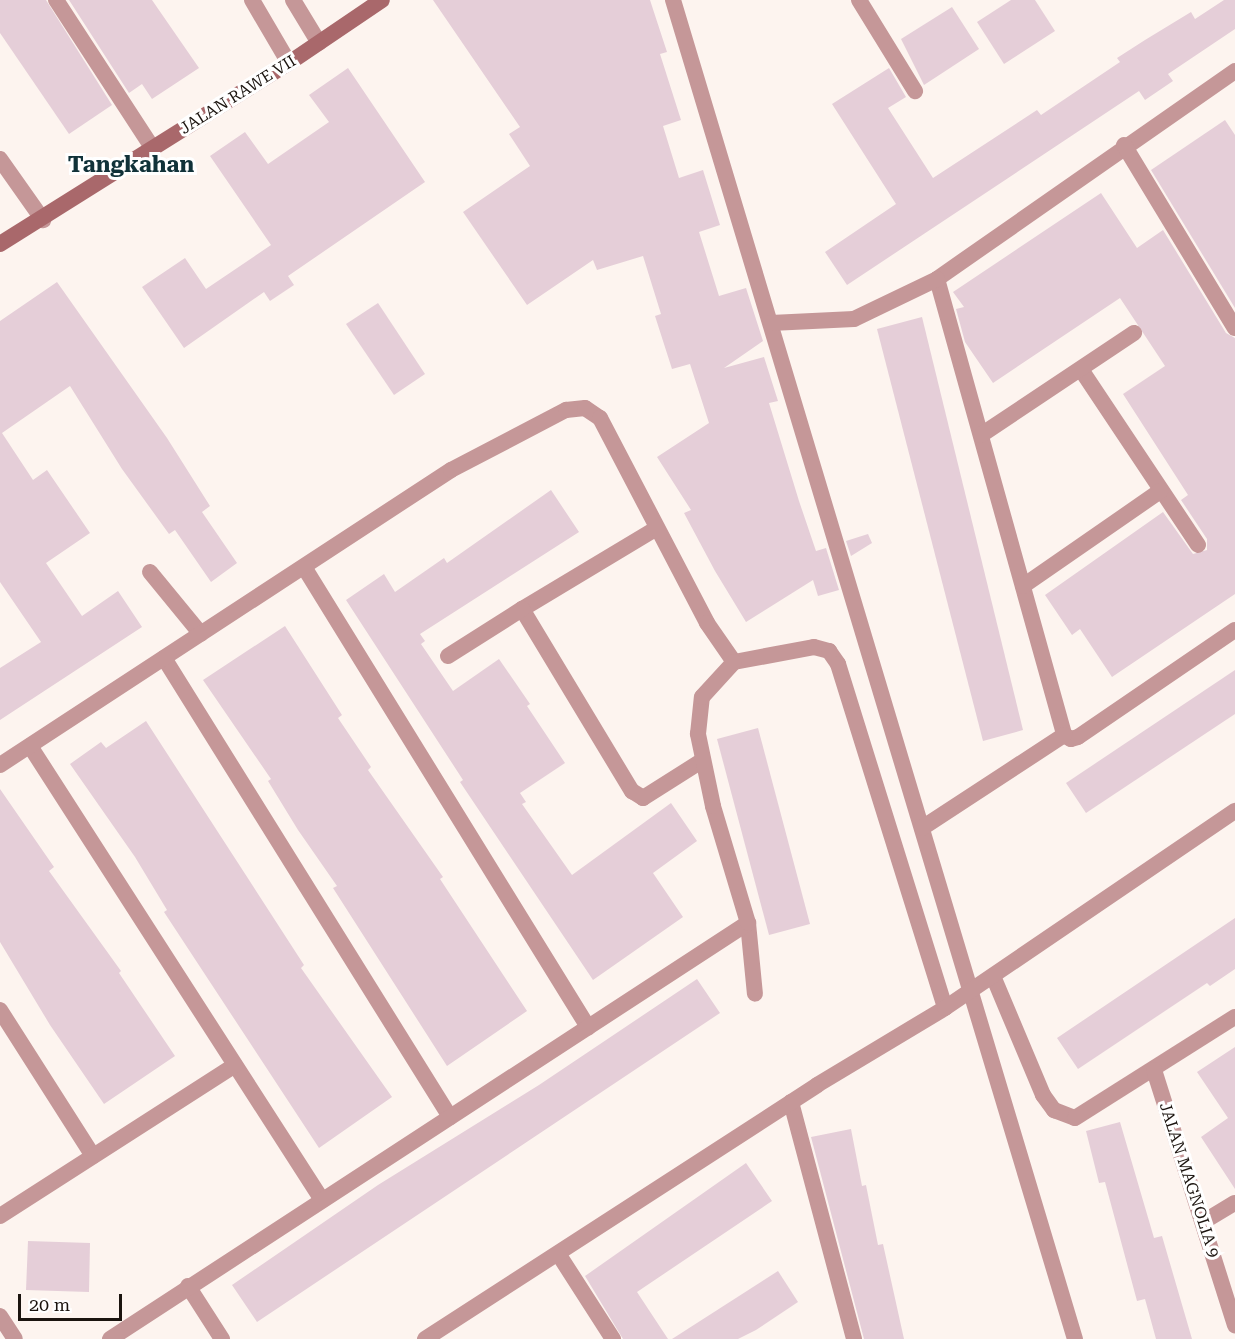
<!DOCTYPE html>
<html>
<head>
<meta charset="utf-8">
<style>
  body { margin:0 }
  #map { position:relative; width:1235px; height:1339px; overflow:hidden; background:#fdf4ef; font-family:"Roboto Serif",serif }
  div>[style] { position:absolute }
  .building>* { inset:0; background:#e5ced8 }
  .service>* { height:16px; margin:-8px; padding:0 8px; transform-origin:8px; border-radius:8px; background:#c59798 }
  .minor>* { height:16px; margin:-8px; padding:0 8px; transform-origin:8px; border-radius:8px; background:#c59798 }
  .secondary>* { height:16px; margin:-8px; padding:0 8px; transform-origin:8px; border-radius:8px; background:#a9686b }
  span { translate:-50% -50%; white-space:nowrap; text-align:center; line-height:1.15; -webkit-text-stroke:6px #fff; paint-order:stroke }
  .street-label { font-size:16px; color:#1b140f }
  .district-label { font-size:22px; color:#113239; font-weight:700 }
  .scale { position:absolute; left:18px; top:1294px; width:104px; height:27px; box-sizing:border-box; border:3px solid #1b140f; border-top:0; padding-left:8px; font-size:18px; line-height:21px; white-space:nowrap; color:#1b140f; -webkit-text-stroke:4px #fff; paint-order:stroke }
</style>
</head>
<body>
<div id="map">
  <div class="building">
    <div style="clip-path:polygon(0 0,46px 0,112px 105px,69px 134px,0 33px)"></div>
    <div style="clip-path:polygon(69px 0,152px 0,199px 68px,152px 99px,142px 84px,129px 93px)"></div>
    <div style="clip-path:polygon(433px 0,650px 0,667px 52px,660px 54px,681px 120px,663px 126px,679px 178px,703px 170px,720px 225px,699px 232px,719px 296px,746px 288px,763px 341px,724px 368px,764px 357px,778px 401px,769px 403px,799px 501px,816px 551px,826px 548px,839px 590px,818px 596px,813px 580px,746px 622px,715px 571px,684px 513px,691px 510px,657px 457px,709px 423px,690px 364px,672px 369px,655px 316px,661px 314px,643px 256px,597px 270px,593px 260px,527px 305px,496px 260px,463px 212px,530px 166px,509px 134px,520px 127px)"></div>
    <div style="clip-path:polygon(1011px 0,1035px 0,1055px 31px,1004px 64px,977px 22px)"></div>
    <div style="clip-path:polygon(1224px 0,1235px 0,1235px 29px,1168px 74px,1173px 81px,1145px 100px,1139px 91px,847px 285px,825px 252px,896px 204px,832px 104px,889px 68px,906px 97px,888px 108px,933px 178px,1037px 110px,1041px 115px,1120px 62px,1117px 58px,1145px 40px,1191px 12px,1195px 19px)"></div>
    <div style="clip-path:polygon(952px 7px,979px 49px,924px 85px,901px 39px)"></div>
    <div style="clip-path:polygon(348px 68px,425px 182px,288px 276px,294px 285px,270px 301px,264px 292px,184px 348px,142px 287px,185px 258px,206px 289px,271px 245px,210px 156px,245px 132px,268px 164px,329px 122px,309px 95px)"></div>
    <div style="clip-path:polygon(1225px 120px,1235px 135px,1235px 308px,1151px 170px)"></div>
    <div style="clip-path:polygon(1101px 193px,1137px 248px,1163px 230px,1226px 333px,1235px 338px,1235px 594px,1112px 677px,1080px 629px,1072px 635px,1045px 595px,1163px 512px,1193px 554px,1207px 550px,1207px 539px,1181px 500px,1188px 495px,1123px 394px,1165px 366px,1120px 298px,993px 383px,965px 342px,956px 309px,964px 307px,953px 292px)"></div>
    <div style="clip-path:polygon(57px 282px,167px 438px,210px 506px,202px 512px,237px 563px,211px 582px,175px 530px,169px 534px,122px 469px,70px 386px,2px 433px,33px 480px,47px 470px,90px 533px,46px 563px,82px 616px,118px 591px,142px 627px,0 720px,0 668px,41px 642px,0 582px,0 321px)"></div>
    <div style="clip-path:polygon(378px 303px,425px 374px,394px 395px,346px 324px)"></div>
    <div style="clip-path:polygon(922px 317px,1023px 730px,983px 741px,877px 329px)"></div>
    <div style="clip-path:polygon(551px 490px,579px 532px,420px 634px,425px 641px,421px 644px,453px 691px,499px 659px,530px 704px,527px 706px,565px 763px,520px 793px,526px 802px,522px 804px,572px 875px,671px 803px,697px 841px,653px 873px,683px 917px,593px 980px,460px 782px,463px 780px,346px 600px,384px 574px,395px 592px,444px 558px,447px 563px)"></div>
    <div style="clip-path:polygon(868px 534px,872px 543px,851px 556px,846px 541px)"></div>
    <div style="clip-path:polygon(285px 626px,342px 715px,338px 718px,371px 767px,368px 770px,443px 877px,440px 879px,527px 1011px,447px 1066px,333px 888px,337px 886px,298px 830px,268px 781px,271px 779px,203px 680px)"></div>
    <div style="clip-path:polygon(1235px 670px,1235px 714px,1086px 813px,1066px 783px)"></div>
    <div style="clip-path:polygon(146px 721px,304px 965px,301px 968px,392px 1097px,319px 1148px,164px 912px,167px 910px,135px 857px,70px 764px,101px 742px,106px 748px)"></div>
    <div style="clip-path:polygon(758px 728px,810px 924px,769px 935px,717px 739px)"></div>
    <div style="clip-path:polygon(0 789px,54px 867px,49px 871px,121px 971px,119px 973px,175px 1056px,104px 1104px,50px 1025px,0 942px)"></div>
    <div style="clip-path:polygon(1235px 918px,1235px 969px,1210px 986px,1207px 983px,1078px 1069px,1057px 1038px)"></div>
    <div style="clip-path:polygon(697px 979px,720px 1013px,257px 1322px,232px 1285px,378px 1185px,539px 1085px)"></div>
    <div style="clip-path:polygon(1235px 1047px,1235px 1189px,1201px 1137px,1228px 1118px,1197px 1072px)"></div>
    <div style="clip-path:polygon(1120px 1122px,1154px 1238px,1162px 1236px,1192px 1339px,1156px 1339px,1145px 1299px,1137px 1301px,1105px 1182px,1099px 1183px,1086px 1131px)"></div>
    <div style="clip-path:polygon(851px 1129px,862px 1186px,866px 1185px,878px 1245px,883px 1244px,904px 1339px,864px 1339px,811px 1137px)"></div>
    <div style="clip-path:polygon(746px 1163px,772px 1201px,637px 1292px,668px 1339px,623px 1339px,585px 1276px)"></div>
    <div style="clip-path:polygon(28px 1241px,90px 1243px,89px 1292px,26px 1290px)"></div>
    <div style="clip-path:polygon(778px 1271px,798px 1302px,756px 1330px,738px 1339px,672px 1339px)"></div>
  </div>
  <div class="service">
    <div style="left:150px;top:572px;width:80px;rotate:50.6deg"></div>
  </div>
  <div class="minor">
    <div style="left:56px;top:0;width:178px;rotate:56.9deg"></div>
    <div style="left:252px;top:0;width:73px;rotate:59.6deg"></div>
    <div style="left:293px;top:0;width:50px;rotate:58.8deg"></div>
    <div style="left:673px;top:0;width:1398px;rotate:73.29deg"></div>
    <div style="left:859px;top:0;width:107px;rotate:58.4deg"></div>
    <div style="left:1235px;top:71px;width:363px;rotate:145.1deg"></div>
    <div style="left:937px;top:279px;width:473px;rotate:74.4deg"></div>
    <div style="left:1064px;top:735px;width:8px;rotate:30deg"></div>
    <div style="left:1071px;top:739px;width:7px;rotate:-16deg"></div>
    <div style="left:1078px;top:737px;width:190px;rotate:-34.3deg"></div>
    <div style="left:1124px;top:145px;width:214px;rotate:58.8deg"></div>
    <div style="left:0;top:159px;width:75px;rotate:54.8deg"></div>
    <div style="left:771px;top:323px;width:83px;rotate:-2.8deg"></div>
    <div style="left:854px;top:319px;width:92px;rotate:-25.7deg"></div>
    <div style="left:1082px;top:371px;width:209px;rotate:56.3deg"></div>
    <div style="left:981px;top:435px;width:184px;rotate:-33.7deg"></div>
    <div style="left:657px;top:528px;width:157px;rotate:149deg"></div>
    <div style="left:522px;top:609px;width:213px;rotate:58.9deg"></div>
    <div style="left:632px;top:791px;width:13px;rotate:32deg"></div>
    <div style="left:643px;top:798px;width:71px;rotate:-32.3deg"></div>
    <div style="left:304px;top:567px;width:541px;rotate:58.31deg"></div>
    <div style="left:1023px;top:586px;width:167px;rotate:-34.7deg"></div>
    <div style="left:448px;top:656px;width:88px;rotate:-32.4deg"></div>
    <div style="left:164px;top:658px;width:541px;rotate:58.07deg"></div>
    <div style="left:30px;top:746px;width:540px;rotate:57.25deg"></div>
    <div style="left:0;top:765px;width:539px;rotate:-33.19deg"></div>
    <div style="left:451px;top:470px;width:130px;rotate:-27.6deg"></div>
    <div style="left:566px;top:410px;width:19px;rotate:-6deg"></div>
    <div style="left:585px;top:408px;width:18px;rotate:34deg"></div>
    <div style="left:600px;top:418px;width:231px;rotate:62.4deg"></div>
    <div style="left:707px;top:623px;width:47px;rotate:55.3deg"></div>
    <div style="left:734px;top:662px;width:81px;rotate:-10.6deg"></div>
    <div style="left:814px;top:647px;width:16px;rotate:15deg"></div>
    <div style="left:829px;top:651px;width:16px;rotate:55deg"></div>
    <div style="left:838px;top:664px;width:360px;rotate:72.7deg"></div>
    <div style="left:922px;top:828px;width:170px;rotate:-33.2deg"></div>
    <div style="left:748px;top:923px;width:71px;rotate:84.4deg"></div>
    <div style="left:993px;top:976px;width:129px;rotate:67.2deg"></div>
    <div style="left:1043px;top:1095px;width:19px;rotate:54deg"></div>
    <div style="left:1054px;top:1110px;width:22px;rotate:21deg"></div>
    <div style="left:1075px;top:1118px;width:189px;rotate:-32.3deg"></div>
    <div style="left:0;top:1010px;width:173px;rotate:57.5deg"></div>
    <div style="left:1154px;top:1070px;width:268px;rotate:72.4deg"></div>
    <div style="left:791px;top:1102px;width:245px;rotate:75.1deg"></div>
    <div style="left:0;top:1216px;width:279px;rotate:-32.7deg"></div>
    <div style="left:1203px;top:1222px;width:37px;rotate:-31deg"></div>
    <div style="left:559px;top:1255px;width:100px;rotate:57.3deg"></div>
    <div style="left:188px;top:1286px;width:63px;rotate:57.3deg"></div>
    <div style="left:0;top:1316px;width:27px;rotate:57deg"></div>
    <div style="left:110px;top:1339px;width:762px;rotate:-33.11deg"></div>
    <div style="left:748px;top:923px;width:122px;rotate:-106.7deg"></div>
    <div style="left:713px;top:806px;width:74px;rotate:-101.8deg"></div>
    <div style="left:698px;top:734px;width:37px;rotate:-84deg"></div>
    <div style="left:702px;top:697px;width:47px;rotate:-47.6deg"></div>
    <div style="left:425px;top:1339px;width:467px;rotate:-32.9deg"></div>
    <div style="left:817px;top:1085px;width:149px;rotate:-31deg"></div>
    <div style="left:945px;top:1008px;width:351px;rotate:-34.2deg"></div>
  </div>
  <div class="secondary">
    <div style="left:0;top:244px;width:341px;rotate:-32.1deg"></div>
    <div style="left:289px;top:63px;width:112px;rotate:-34.1deg"></div>
  </div>
  <div class="street-label">
    <span style="left:238px;top:95px;rotate:-32deg">JALAN RAWE VII</span>
    <span style="left:1189px;top:1180px;rotate:72deg">JALAN MAGNOLIA 9</span>
  </div>
  <div class="district-label">
    <span style="left:131px;top:165px">Tangkahan</span>
  </div>
  <div class="scale">20 m</div>
</div>
</body>
</html>
